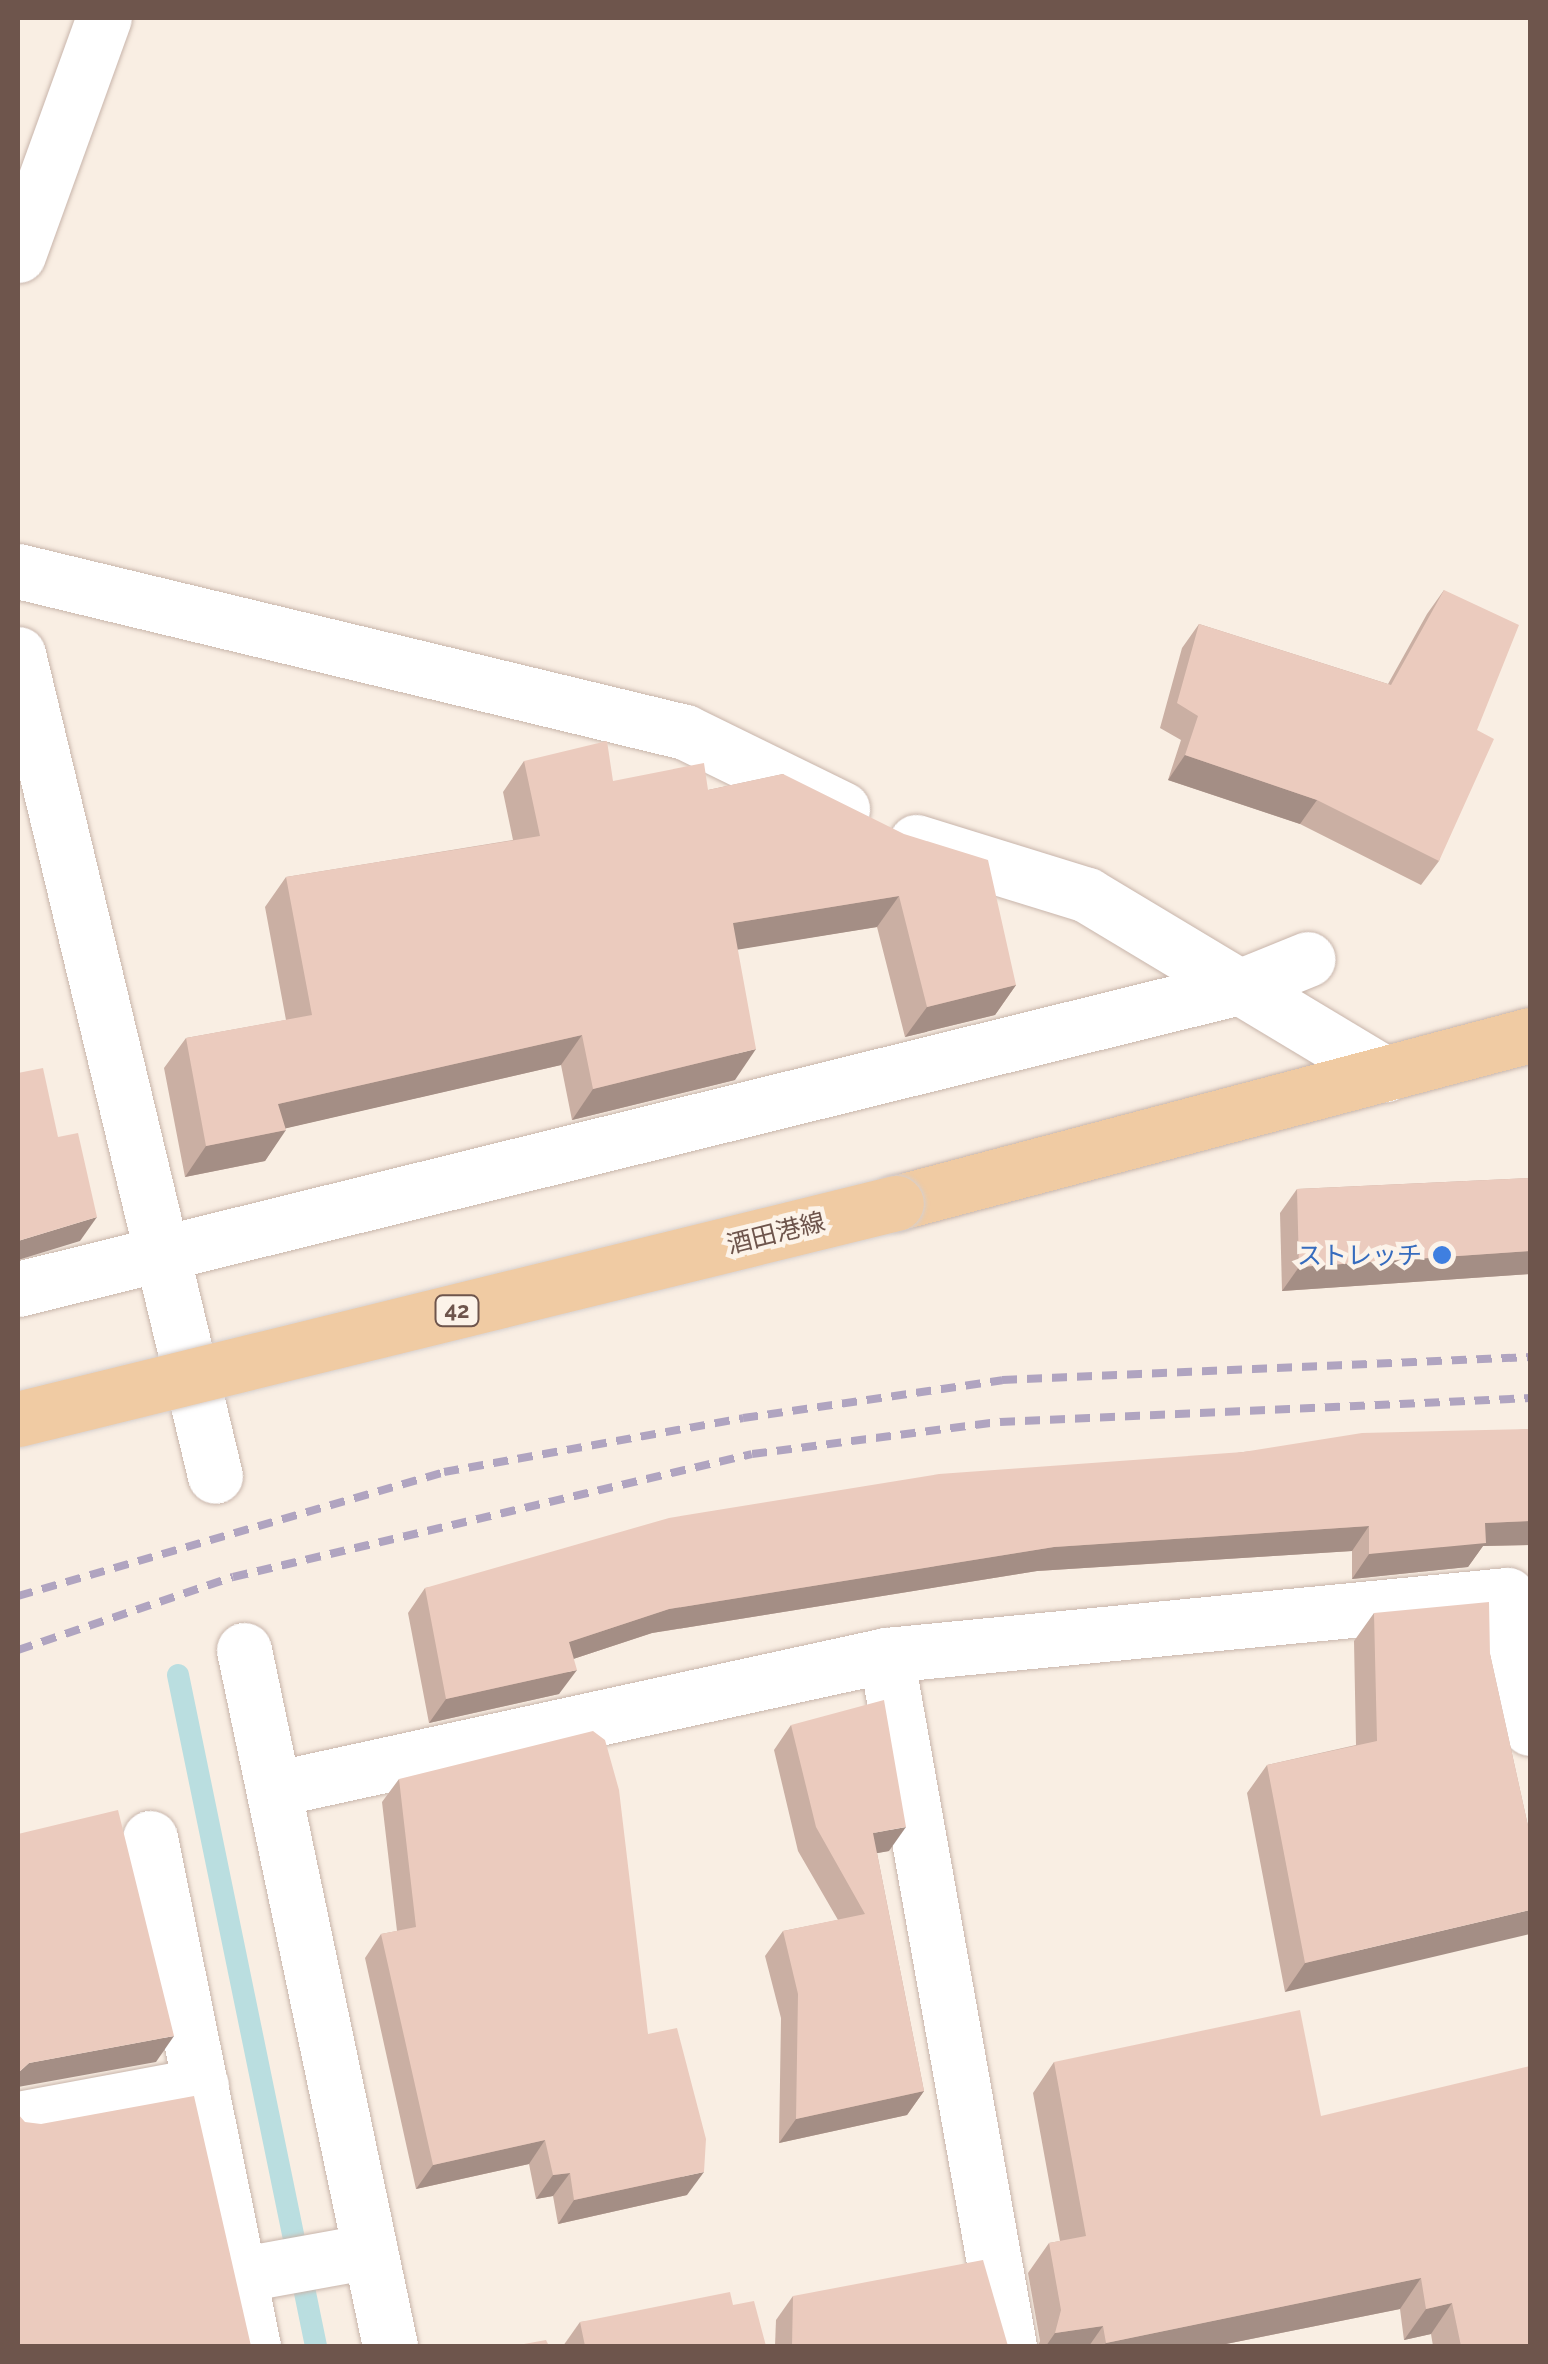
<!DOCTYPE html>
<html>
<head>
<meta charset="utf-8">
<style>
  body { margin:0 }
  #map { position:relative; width:1548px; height:2364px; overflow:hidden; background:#f9eee3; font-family:Raleway,"Noto Sans JP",sans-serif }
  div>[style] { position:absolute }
  .stream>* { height:22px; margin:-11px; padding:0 11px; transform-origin:11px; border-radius:11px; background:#badee0 }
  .roads { filter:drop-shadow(0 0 2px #c8b5ab) drop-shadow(0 0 2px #c8b5ab) }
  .minor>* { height:55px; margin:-27.5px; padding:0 27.5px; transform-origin:27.5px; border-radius:27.5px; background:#fff }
  .primary>* { height:55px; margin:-27.5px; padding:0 27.5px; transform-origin:27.5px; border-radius:27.5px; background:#f0cba3 }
  .rail>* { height:8px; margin-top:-4px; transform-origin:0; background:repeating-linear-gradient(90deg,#b0a4c0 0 15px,transparent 0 25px) }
  .bridges { filter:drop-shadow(0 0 2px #d6cfcd) drop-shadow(0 0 2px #d6cfcd) }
  .primary-bridge>* { height:55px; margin:-27.5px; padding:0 27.5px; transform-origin:27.5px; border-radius:27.5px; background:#f0cba3 }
  .wall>* { inset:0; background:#caafa3 }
  .shaded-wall>* { inset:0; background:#a48e85 }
  .building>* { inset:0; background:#ebcbbe }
  .dots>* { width:28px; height:28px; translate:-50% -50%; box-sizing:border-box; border:5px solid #fcf3e9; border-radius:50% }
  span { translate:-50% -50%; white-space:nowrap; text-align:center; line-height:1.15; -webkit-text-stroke:9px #fcf3e9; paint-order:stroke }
  .shield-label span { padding:2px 8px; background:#fcf3e9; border:2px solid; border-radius:8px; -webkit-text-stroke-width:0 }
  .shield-label { font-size:22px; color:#6e554c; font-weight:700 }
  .street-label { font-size:25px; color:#6e554c }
  .shop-label { font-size:25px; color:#366cbe }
  .right { translate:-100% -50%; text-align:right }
  .frame { position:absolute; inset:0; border:20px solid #6e554c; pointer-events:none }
</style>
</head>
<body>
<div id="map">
  <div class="stream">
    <div style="left:178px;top:1675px;width:685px;rotate:78.38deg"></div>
  </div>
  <div class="roads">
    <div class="minor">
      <div style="left:18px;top:255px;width:252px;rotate:-70.1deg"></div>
      <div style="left:18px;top:571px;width:686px;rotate:13.57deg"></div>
      <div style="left:685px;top:732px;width:175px;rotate:26.1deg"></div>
      <div style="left:18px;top:654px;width:845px;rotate:76.52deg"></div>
      <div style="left:916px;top:842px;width:179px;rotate:17.2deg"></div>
      <div style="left:1087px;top:895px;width:348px;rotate:31deg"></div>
      <div style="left:18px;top:1289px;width:1258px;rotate:-13.89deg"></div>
      <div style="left:1239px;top:987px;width:74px;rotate:-22.1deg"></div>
      <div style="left:244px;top:1650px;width:711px;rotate:78.15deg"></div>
      <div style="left:886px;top:1655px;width:624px;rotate:-5.52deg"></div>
      <div style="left:1507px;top:1595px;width:135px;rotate:80.2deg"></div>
      <div style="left:274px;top:1789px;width:626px;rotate:-12.35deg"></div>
      <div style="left:886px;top:1655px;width:702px;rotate:79.91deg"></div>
      <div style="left:150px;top:1838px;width:518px;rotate:78.54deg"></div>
      <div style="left:18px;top:2119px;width:186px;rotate:-10.5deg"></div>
      <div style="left:238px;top:2275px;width:134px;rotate:-10.3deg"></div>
    </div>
    <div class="primary">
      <div style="left:896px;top:1203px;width:656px;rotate:-14.84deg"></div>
    </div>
  </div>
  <div class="rail">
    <div style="left:18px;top:1596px;width:444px;rotate:-16.2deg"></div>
    <div style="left:444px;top:1472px;width:304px;rotate:-10.2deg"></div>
    <div style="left:743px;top:1418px;width:262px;rotate:-8.3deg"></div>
    <div style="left:1002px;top:1380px;width:529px;rotate:-2.49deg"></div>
    <div style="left:18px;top:1650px;width:227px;rotate:-18.8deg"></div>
    <div style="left:233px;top:1577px;width:533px;rotate:-13.33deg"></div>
    <div style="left:752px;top:1454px;width:250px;rotate:-7.4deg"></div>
    <div style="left:1000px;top:1422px;width:531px;rotate:-2.59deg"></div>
  </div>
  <div class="bridges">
    <div class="primary-bridge">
      <div style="left:18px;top:1419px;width:904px;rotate:-13.82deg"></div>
    </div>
  </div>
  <div class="wall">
    <div style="clip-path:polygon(1444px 590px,1477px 730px,1439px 861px,1421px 885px,1300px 824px,1168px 780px,1181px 740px,1160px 728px,1182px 648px,1199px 624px,1388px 684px,1427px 614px)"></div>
    <div style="clip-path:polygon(524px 761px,613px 781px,708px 790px,783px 774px,1016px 985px,995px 1015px,905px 1037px,877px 927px,738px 949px,735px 1080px,572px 1120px,561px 1065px,286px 1128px,265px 1161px,185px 1177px,164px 1068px,186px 1038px,286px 1020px,265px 907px,286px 877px,513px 840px,503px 792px)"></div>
    <div style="clip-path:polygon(1530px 1178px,1530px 1274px,1282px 1291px,1280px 1213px,1297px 1189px)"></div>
    <div style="clip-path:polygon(1530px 1429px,1530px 1545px,1483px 1546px,1468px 1567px,1352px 1579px,1352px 1551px,1037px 1571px,652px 1633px,573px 1659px,559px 1694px,429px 1723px,408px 1613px,425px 1588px,1243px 1452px)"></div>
    <div style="clip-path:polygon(1374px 1613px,1490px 1654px,1530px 1835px,1285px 1992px,1247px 1793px,1267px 1765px,1356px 1745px,1354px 1641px)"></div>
    <div style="clip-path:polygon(791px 1725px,889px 1851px,877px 1853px,924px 2091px,907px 2115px,779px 2143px,781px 2018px,765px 1956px,783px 1931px,838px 1920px,798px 1851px,774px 1750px)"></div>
    <div style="clip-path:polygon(399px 1779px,648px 2034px,687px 2195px,558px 2224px,553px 2196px,536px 2199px,529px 2164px,416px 2189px,365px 1958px,381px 1934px,397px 1931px,382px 1802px)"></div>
    <div style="clip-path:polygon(1054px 2062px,1321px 2116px,1530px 2346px,1433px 2346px,1431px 2334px,1404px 2340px,1400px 2309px,1216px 2346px,1038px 2346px,1040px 2341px,1028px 2273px,1049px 2243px,1060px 2241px,1033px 2093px)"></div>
    <div style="clip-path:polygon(793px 2296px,1007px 2346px,775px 2346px,776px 2320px)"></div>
    <div style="clip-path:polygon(733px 2305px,766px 2346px,563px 2346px,580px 2322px)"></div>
  </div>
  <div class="shaded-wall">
    <div style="clip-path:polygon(1185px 755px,1317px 800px,1300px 824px,1168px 780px)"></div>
    <div style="clip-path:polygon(899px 896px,877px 927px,711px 954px,733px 923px)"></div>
    <div style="clip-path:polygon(1016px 985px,995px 1015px,905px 1037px,927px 1007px)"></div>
    <div style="clip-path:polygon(582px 1035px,561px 1065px,257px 1135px,278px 1104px)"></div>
    <div style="clip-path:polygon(756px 1049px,735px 1080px,572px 1120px,593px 1089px)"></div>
    <div style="clip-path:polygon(286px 1130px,265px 1161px,185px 1177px,206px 1146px)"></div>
    <div style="clip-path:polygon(97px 1217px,80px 1241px,18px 1260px,18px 1241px)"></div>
    <div style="clip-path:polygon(1530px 1251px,1530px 1274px,1282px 1291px,1299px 1267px)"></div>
    <div style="clip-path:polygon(1530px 1521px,1530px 1545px,1483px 1546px,1468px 1567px,1352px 1579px,1369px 1554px,1485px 1523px)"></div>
    <div style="clip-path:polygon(1369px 1526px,1352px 1551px,1037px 1571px,652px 1633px,552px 1666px,569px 1642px,669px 1609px,1054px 1547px)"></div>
    <div style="clip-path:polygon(577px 1670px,559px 1694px,429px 1723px,446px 1699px)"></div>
    <div style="clip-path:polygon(906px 1827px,889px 1851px,856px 1857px,873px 1833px)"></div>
    <div style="clip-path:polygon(1530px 1910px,1530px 1934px,1285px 1992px,1305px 1963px)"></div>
    <div style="clip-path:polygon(174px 2036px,156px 2062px,18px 2087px,18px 2073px,29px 2063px)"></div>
    <div style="clip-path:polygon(924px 2091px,907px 2115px,779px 2143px,796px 2119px)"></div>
    <div style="clip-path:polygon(545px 2140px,529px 2164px,416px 2189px,433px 2165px)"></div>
    <div style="clip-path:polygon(704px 2172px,687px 2195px,558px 2224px,574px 2200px)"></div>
    <div style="clip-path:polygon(570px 2173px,553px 2196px,536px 2199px,553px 2175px)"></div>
    <div style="clip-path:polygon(1421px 2278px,1400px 2309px,1216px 2346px,1103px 2346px,1106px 2343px)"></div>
    <div style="clip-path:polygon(1452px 2303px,1431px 2334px,1404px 2340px,1426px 2309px)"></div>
    <div style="clip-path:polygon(1103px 2326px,1089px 2346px,1046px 2346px,1055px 2333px)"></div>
  </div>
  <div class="building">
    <div style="clip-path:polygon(1444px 590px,1519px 625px,1477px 730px,1494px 739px,1439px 861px,1317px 800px,1185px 755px,1198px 716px,1177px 703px,1199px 624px,1391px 685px)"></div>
    <div style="clip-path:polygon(607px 741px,613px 781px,704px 763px,708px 790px,783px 774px,904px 834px,988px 860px,1016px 985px,927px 1007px,899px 896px,733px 923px,756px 1049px,593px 1089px,582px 1035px,278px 1104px,286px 1130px,206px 1146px,186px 1038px,312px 1015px,286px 877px,540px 836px,524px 761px)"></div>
    <div style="clip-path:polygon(43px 1068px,58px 1137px,78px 1133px,97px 1217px,18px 1241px,18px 1073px)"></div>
    <div style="clip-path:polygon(1530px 1178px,1530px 1251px,1299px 1267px,1297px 1189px)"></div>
    <div style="clip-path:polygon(1530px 1429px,1530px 1521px,1485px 1523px,1486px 1543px,1369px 1554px,1369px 1526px,1054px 1547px,669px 1609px,569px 1642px,577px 1670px,446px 1699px,425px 1588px,669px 1518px,939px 1474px,1243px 1452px,1362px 1433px)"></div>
    <div style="clip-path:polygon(1489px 1602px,1490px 1654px,1530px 1835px,1530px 1910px,1305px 1963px,1267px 1765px,1377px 1741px,1374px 1613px)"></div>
    <div style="clip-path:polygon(884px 1700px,906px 1827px,873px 1833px,924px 2091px,796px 2119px,798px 1994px,783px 1931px,865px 1914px,816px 1827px,791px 1725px)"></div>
    <div style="clip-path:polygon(593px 1731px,605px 1740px,619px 1790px,648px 2034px,677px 2028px,706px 2139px,704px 2172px,574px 2200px,570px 2173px,553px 2175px,545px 2140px,433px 2165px,381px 1934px,416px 1927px,399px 1779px)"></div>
    <div style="clip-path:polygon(118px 1810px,174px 2036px,29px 2063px,18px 2073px,18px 1834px)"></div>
    <div style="clip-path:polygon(1300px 2010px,1321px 2116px,1530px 2066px,1530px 2346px,1461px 2346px,1452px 2303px,1426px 2309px,1421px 2278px,1106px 2343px,1103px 2326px,1055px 2333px,1061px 2310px,1049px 2243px,1086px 2236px,1054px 2062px)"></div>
    <div style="clip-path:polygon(194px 2096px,251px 2346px,18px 2346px,18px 2114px,25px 2122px,41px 2124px)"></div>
    <div style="clip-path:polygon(983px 2260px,1008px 2346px,792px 2346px,793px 2296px)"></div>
    <div style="clip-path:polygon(730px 2292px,733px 2305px,754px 2301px,766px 2346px,585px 2346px,580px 2322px)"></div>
    <div style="clip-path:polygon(546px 2340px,549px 2346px,513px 2346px)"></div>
  </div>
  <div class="dots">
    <div style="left:1442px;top:1255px;background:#3f7fe0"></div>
  </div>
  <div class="shield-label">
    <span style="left:457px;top:1311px">42</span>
  </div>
  <div class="street-label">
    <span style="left:776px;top:1233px;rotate:-14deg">酒田港線</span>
  </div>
  <div class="shop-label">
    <span class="right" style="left:1422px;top:1255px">ストレッチ</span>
  </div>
  <div class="frame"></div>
</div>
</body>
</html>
